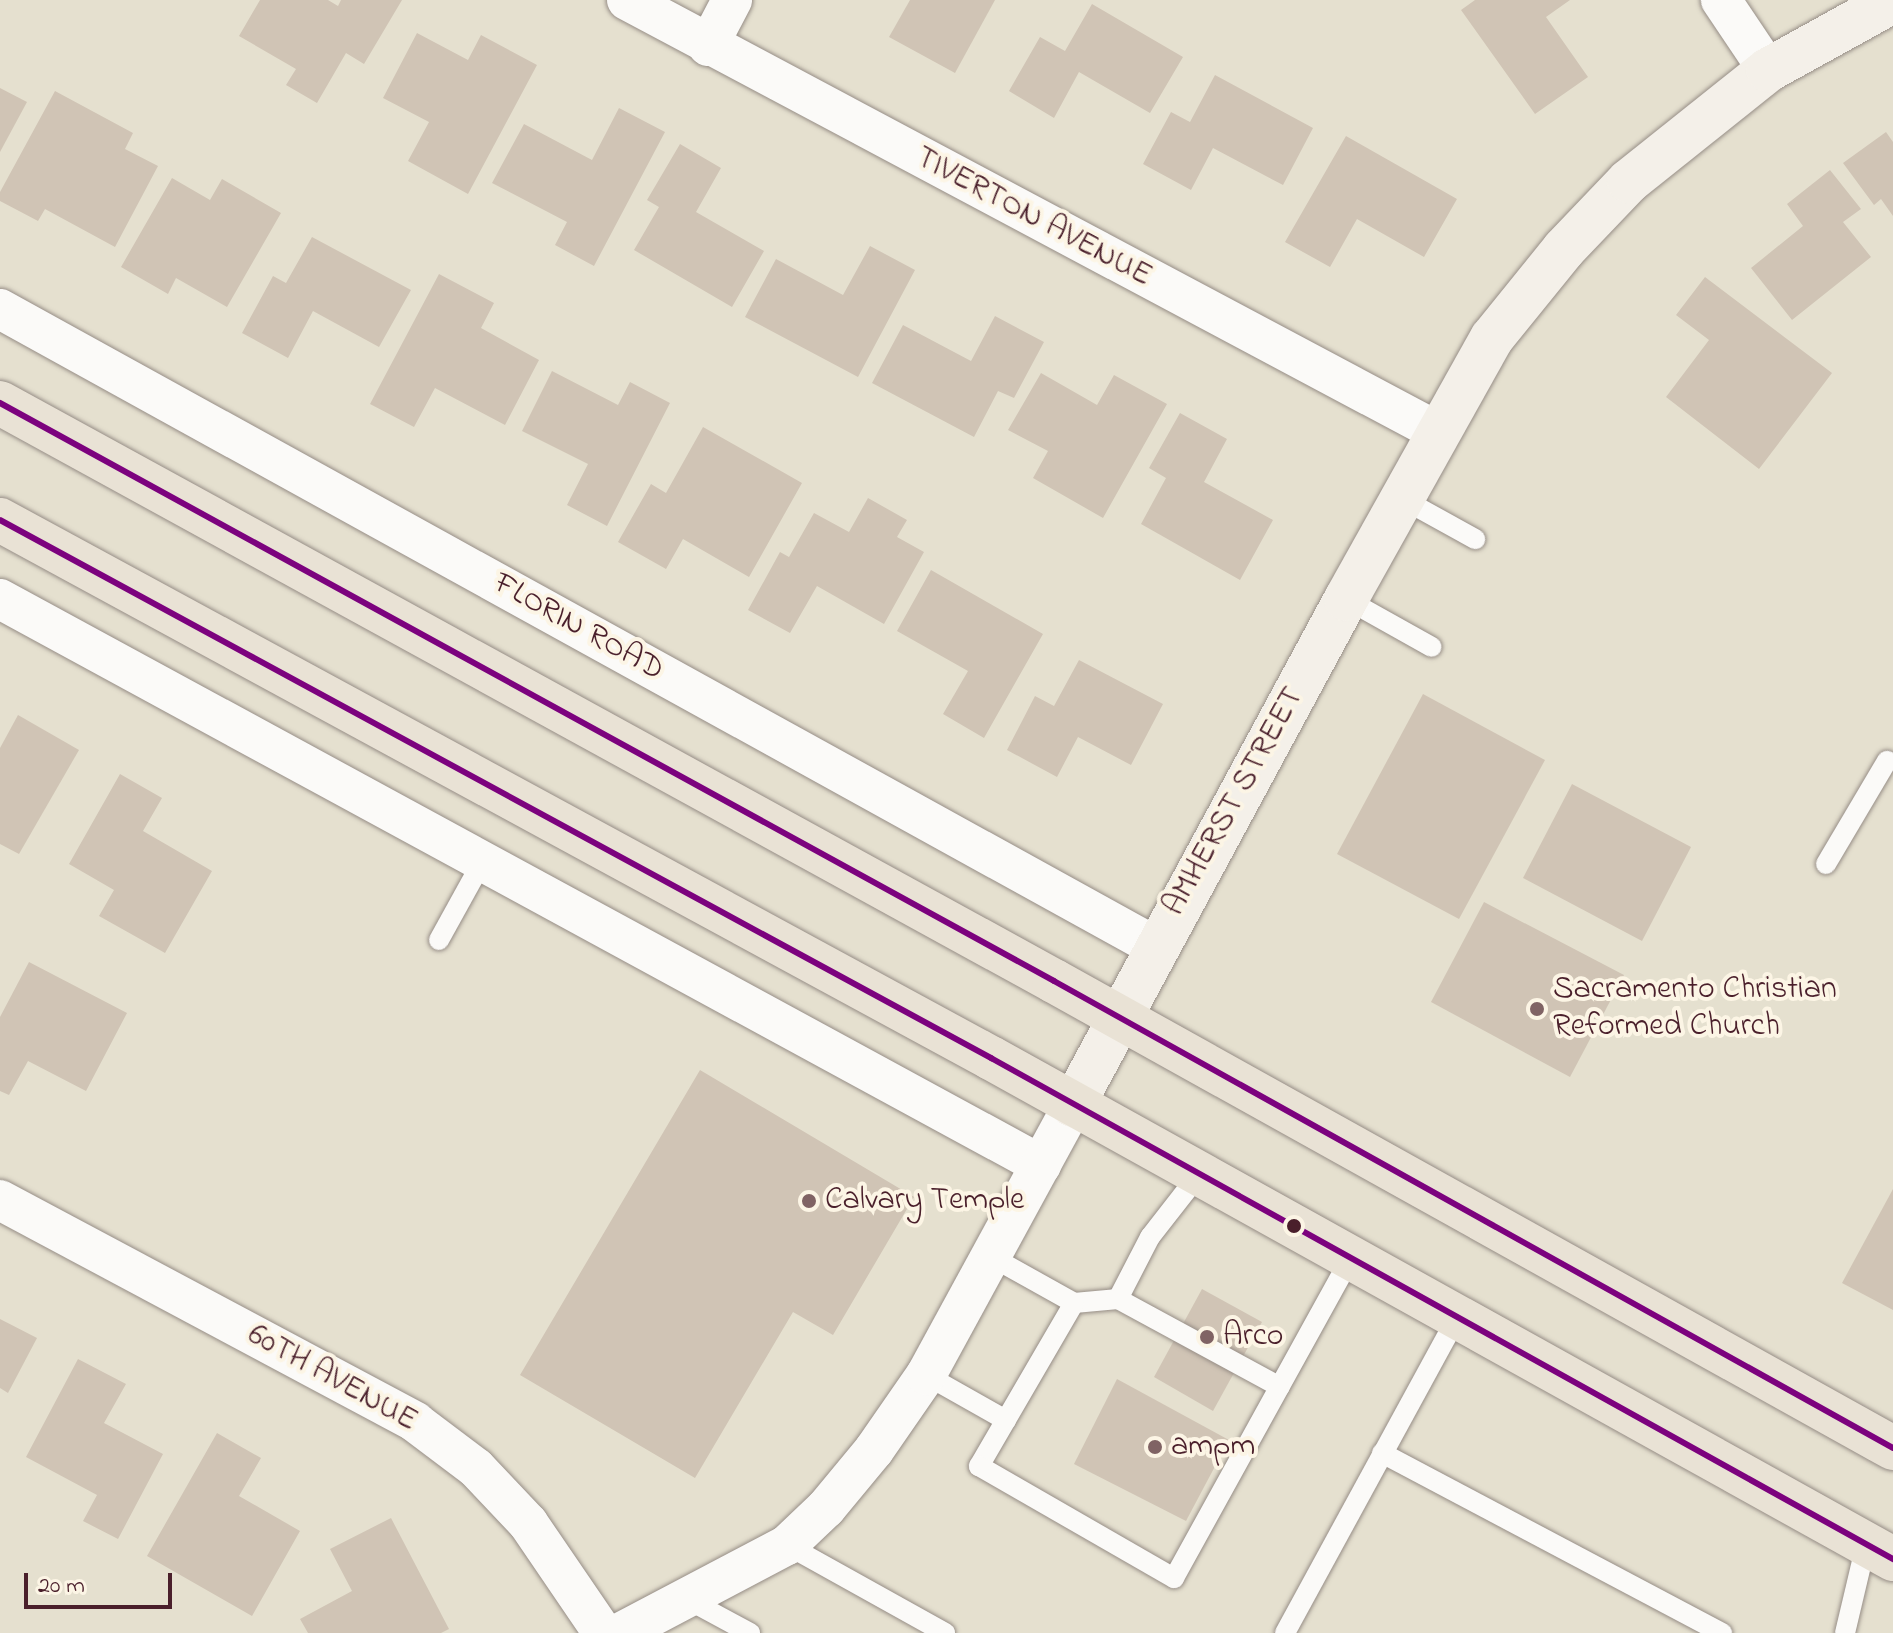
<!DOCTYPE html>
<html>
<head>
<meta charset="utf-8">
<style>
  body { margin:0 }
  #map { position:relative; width:1893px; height:1633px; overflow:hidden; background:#e5e0cf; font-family:"Indie Flower",sans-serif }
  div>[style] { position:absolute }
  .building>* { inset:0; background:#d0c4b5 }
  .roads { filter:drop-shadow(0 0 2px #968d86) drop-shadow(0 0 2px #968d86) }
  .lane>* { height:20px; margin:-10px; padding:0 10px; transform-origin:10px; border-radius:10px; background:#fbfaf8 }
  .street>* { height:40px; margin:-20px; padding:0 20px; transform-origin:20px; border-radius:20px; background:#fbfaf8 }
  .secondary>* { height:44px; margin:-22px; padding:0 22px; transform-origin:22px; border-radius:22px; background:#f4f0e9 }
  .primary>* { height:44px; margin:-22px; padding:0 22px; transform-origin:22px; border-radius:22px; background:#e9e2d5 }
  .bus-1>* { height:6px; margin:-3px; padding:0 3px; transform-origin:3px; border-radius:3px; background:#7c027e }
  .dots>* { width:22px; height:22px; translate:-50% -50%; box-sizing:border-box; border:4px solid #fcf5e5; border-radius:50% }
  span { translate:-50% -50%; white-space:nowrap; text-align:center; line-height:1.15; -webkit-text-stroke:8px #fcf5e5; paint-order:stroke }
  .street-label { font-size:32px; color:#4a1f2b }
  .poi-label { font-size:32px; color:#4a1f2b }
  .left { translate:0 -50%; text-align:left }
  .scale { position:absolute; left:24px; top:1573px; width:148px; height:36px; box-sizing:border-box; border:4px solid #4a1f2b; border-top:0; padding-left:10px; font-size:24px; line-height:28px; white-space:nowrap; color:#4a1f2b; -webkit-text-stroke:6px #fcf5e5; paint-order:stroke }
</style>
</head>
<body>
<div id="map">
  <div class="building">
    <div style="clip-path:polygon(260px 0,328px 0,338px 6px,341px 0,402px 0,364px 64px,346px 53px,317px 103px,286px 85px,296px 69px,239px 36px)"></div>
    <div style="clip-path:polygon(910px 0,995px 0,955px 73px,889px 37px)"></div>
    <div style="clip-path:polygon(1475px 0,1570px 0,1546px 17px,1588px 77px,1535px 114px,1461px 10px)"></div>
    <div style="clip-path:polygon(1092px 4px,1183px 57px,1150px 113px,1079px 72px,1054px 118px,1009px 91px,1040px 37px,1065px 51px)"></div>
    <div style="clip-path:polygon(417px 33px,468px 60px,481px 35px,537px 65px,468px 194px,408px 161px,429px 122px,383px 98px)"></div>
    <div style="clip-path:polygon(1215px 75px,1313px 128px,1283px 185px,1213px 148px,1191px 190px,1143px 164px,1171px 112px,1190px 122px)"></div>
    <div style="clip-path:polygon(0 88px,27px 102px,0 152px)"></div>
    <div style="clip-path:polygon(55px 91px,133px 133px,125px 149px,158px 166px,115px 247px,45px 209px,38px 221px,0 201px,0 192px)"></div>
    <div style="clip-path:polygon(619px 108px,665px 132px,594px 266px,555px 245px,567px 222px,492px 183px,524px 124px,592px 160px)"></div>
    <div style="clip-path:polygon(1886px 132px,1893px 142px,1893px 216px,1881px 199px,1874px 205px,1843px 163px)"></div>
    <div style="clip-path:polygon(1346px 136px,1457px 199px,1424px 257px,1357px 219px,1330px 267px,1285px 242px)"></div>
    <div style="clip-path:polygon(680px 144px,721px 168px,696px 212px,764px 251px,732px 307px,634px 250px,659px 207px,647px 200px)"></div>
    <div style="clip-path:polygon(1830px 170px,1861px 209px,1843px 222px,1871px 257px,1792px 320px,1751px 268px,1803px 226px,1787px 204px)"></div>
    <div style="clip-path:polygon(172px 178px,210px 200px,222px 179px,281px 213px,227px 307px,176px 278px,168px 294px,121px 267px)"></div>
    <div style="clip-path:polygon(312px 237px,411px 290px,379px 347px,313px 311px,288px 358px,242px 333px,273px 276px,286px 283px)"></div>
    <div style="clip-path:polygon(870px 246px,915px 270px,858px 377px,745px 317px,776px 259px,843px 295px)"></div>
    <div style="clip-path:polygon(439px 274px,494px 303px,481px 328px,539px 360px,505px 425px,435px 388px,414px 427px,370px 404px)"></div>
    <div style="clip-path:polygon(1705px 277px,1832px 373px,1759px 469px,1666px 397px,1709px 340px,1676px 315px)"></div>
    <div style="clip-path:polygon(995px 316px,1044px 342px,1014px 398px,998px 391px,974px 437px,872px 383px,903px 325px,971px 361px)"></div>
    <div style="clip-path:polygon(552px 371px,618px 405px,630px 382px,670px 403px,607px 526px,567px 505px,588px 464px,522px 431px)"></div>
    <div style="clip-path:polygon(1041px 373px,1097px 405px,1114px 375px,1167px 404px,1103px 518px,1033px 478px,1048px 451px,1008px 430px)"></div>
    <div style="clip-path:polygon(1180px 413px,1227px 439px,1204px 482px,1273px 520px,1240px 580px,1141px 524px,1166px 478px,1149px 468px)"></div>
    <div style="clip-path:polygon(703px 427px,802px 483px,749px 577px,683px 539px,666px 569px,618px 542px,651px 484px,666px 493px)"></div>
    <div style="clip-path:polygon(868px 498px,907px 520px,897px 537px,924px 552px,884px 624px,817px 586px,790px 633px,748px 610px,780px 552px,789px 557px,814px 513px,849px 532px)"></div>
    <div style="clip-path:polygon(931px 570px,1043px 634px,984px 738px,943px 714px,968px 671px,897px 631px)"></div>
    <div style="clip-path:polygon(1079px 660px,1163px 704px,1131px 765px,1078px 737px,1057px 777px,1007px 750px,1035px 696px,1054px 706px)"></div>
    <div style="clip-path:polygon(1423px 694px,1545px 760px,1459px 919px,1337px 854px)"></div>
    <div style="clip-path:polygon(18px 715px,79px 750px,19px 854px,0 844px,0 748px)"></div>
    <div style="clip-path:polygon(120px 774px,162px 798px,143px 831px,212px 871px,165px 953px,99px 916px,114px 890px,69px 864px)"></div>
    <div style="clip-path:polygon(1572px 784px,1691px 847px,1642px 941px,1523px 878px)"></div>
    <div style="clip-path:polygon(1484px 902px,1624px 975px,1570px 1077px,1431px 1002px)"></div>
    <div style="clip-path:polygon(29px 962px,127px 1013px,86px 1091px,28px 1061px,9px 1095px,0 1091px,0 1017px)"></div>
    <div style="clip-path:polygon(700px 1070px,914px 1197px,833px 1335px,793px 1312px,695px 1478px,520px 1375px)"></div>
    <div style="clip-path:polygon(1893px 1189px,1893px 1310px,1842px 1283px)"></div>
    <div style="clip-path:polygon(1202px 1289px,1262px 1322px,1213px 1411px,1154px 1377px)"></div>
    <div style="clip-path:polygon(0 1319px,37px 1338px,8px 1393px,0 1388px)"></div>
    <div style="clip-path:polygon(78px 1359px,126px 1384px,104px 1423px,163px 1454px,118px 1539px,83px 1521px,97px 1495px,26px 1457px)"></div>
    <div style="clip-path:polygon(1117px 1379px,1229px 1440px,1186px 1521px,1074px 1464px)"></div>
    <div style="clip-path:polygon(217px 1433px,261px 1458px,239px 1496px,300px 1531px,252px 1616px,147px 1556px)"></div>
    <div style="clip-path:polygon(391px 1518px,449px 1629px,441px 1633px,308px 1633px,300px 1619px,352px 1591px,330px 1549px)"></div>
  </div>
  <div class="roads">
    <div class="lane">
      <div style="left:1401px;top:498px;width:85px;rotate:29deg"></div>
      <div style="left:1346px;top:599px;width:98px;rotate:29.2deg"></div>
      <div style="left:1826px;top:864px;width:120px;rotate:-59.4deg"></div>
      <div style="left:439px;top:940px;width:89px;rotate:-61.1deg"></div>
      <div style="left:1200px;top:1173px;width:81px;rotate:128deg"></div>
      <div style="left:1150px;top:1237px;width:70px;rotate:117.3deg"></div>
      <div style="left:1118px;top:1299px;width:44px;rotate:174.8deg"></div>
      <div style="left:1074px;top:1303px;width:189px;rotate:120.2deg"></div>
      <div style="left:979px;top:1466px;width:225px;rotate:29.9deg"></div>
      <div style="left:1174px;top:1578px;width:366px;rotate:-61.1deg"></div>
      <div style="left:990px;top:1256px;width:96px;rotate:29.2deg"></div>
      <div style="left:1118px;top:1299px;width:184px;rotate:28.5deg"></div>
      <div style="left:926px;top:1375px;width:92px;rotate:29.4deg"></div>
      <div style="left:1382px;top:1453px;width:385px;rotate:27.9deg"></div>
      <div style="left:787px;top:1545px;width:181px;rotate:29.1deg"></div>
      <div style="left:685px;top:1598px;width:74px;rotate:28.3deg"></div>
      <div style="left:1285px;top:1633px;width:360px;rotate:-61.4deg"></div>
      <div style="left:1845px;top:1633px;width:91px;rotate:-76.7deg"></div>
    </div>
    <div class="street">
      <div style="left:627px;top:0;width:921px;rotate:28.04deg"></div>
      <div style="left:1721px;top:0;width:84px;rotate:56.1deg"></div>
      <div style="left:708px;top:46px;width:52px;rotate:-62.4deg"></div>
      <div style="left:0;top:309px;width:1320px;rotate:28.89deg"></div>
      <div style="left:0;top:599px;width:1185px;rotate:28.53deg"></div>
      <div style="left:0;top:1200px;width:471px;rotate:28.1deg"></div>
      <div style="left:415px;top:1422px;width:76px;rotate:37deg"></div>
      <div style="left:476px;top:1468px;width:76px;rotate:46.6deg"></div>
      <div style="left:528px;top:1523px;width:133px;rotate:55.7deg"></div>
      <div style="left:620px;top:1633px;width:189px;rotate:-27.8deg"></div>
      <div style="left:787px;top:1545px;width:54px;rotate:-43.5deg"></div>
      <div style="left:826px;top:1508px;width:75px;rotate:-50.4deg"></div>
      <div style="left:874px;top:1450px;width:91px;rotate:-55.3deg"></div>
      <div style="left:926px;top:1375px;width:307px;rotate:-61.4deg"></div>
    </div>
    <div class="secondary">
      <div style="left:1073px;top:1105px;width:575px;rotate:-61.65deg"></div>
      <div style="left:1346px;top:599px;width:299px;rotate:-60.8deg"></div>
      <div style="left:1492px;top:338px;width:114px;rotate:-51deg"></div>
      <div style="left:1564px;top:249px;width:94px;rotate:-46.3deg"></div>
      <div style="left:1629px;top:181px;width:178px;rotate:-38.6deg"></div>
      <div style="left:1768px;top:70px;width:143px;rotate:-28.9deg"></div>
    </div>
    <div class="primary">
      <div style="left:0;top:403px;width:1202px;rotate:28.74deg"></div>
      <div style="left:1054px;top:981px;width:960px;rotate:29.1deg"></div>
      <div style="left:0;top:520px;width:1128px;rotate:28.5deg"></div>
      <div style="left:991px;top:1058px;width:1032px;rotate:29.05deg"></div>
    </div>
  </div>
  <div class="bus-1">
    <div style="left:0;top:403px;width:1202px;rotate:28.74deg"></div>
    <div style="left:1054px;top:981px;width:960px;rotate:29.1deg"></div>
    <div style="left:0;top:520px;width:1128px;rotate:28.5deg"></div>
    <div style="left:991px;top:1058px;width:1032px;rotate:29.05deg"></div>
  </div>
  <div class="dots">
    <div style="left:1537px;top:1009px;background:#806364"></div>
    <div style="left:809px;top:1201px;background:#806364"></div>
    <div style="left:1294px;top:1226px;background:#4a1f2b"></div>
    <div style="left:1207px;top:1337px;background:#806364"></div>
    <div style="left:1155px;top:1447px;background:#806364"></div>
  </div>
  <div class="street-label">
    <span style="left:1033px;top:218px;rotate:28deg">TIVERTON AVENUE</span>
    <span style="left:578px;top:628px;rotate:29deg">FLORIN ROAD</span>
    <span style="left:1235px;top:802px;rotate:-61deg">AMHERST STREET</span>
    <span style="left:332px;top:1379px;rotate:29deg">60TH AVENUE</span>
  </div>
  <div class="poi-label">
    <span class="left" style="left:1553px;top:1009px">Sacramento Christian<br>Reformed Church</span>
    <span class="left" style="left:825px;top:1201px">Calvary Temple</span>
    <span class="left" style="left:1223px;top:1337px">Arco</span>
    <span class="left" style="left:1171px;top:1447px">ampm</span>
  </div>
  <div class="scale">20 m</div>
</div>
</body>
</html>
